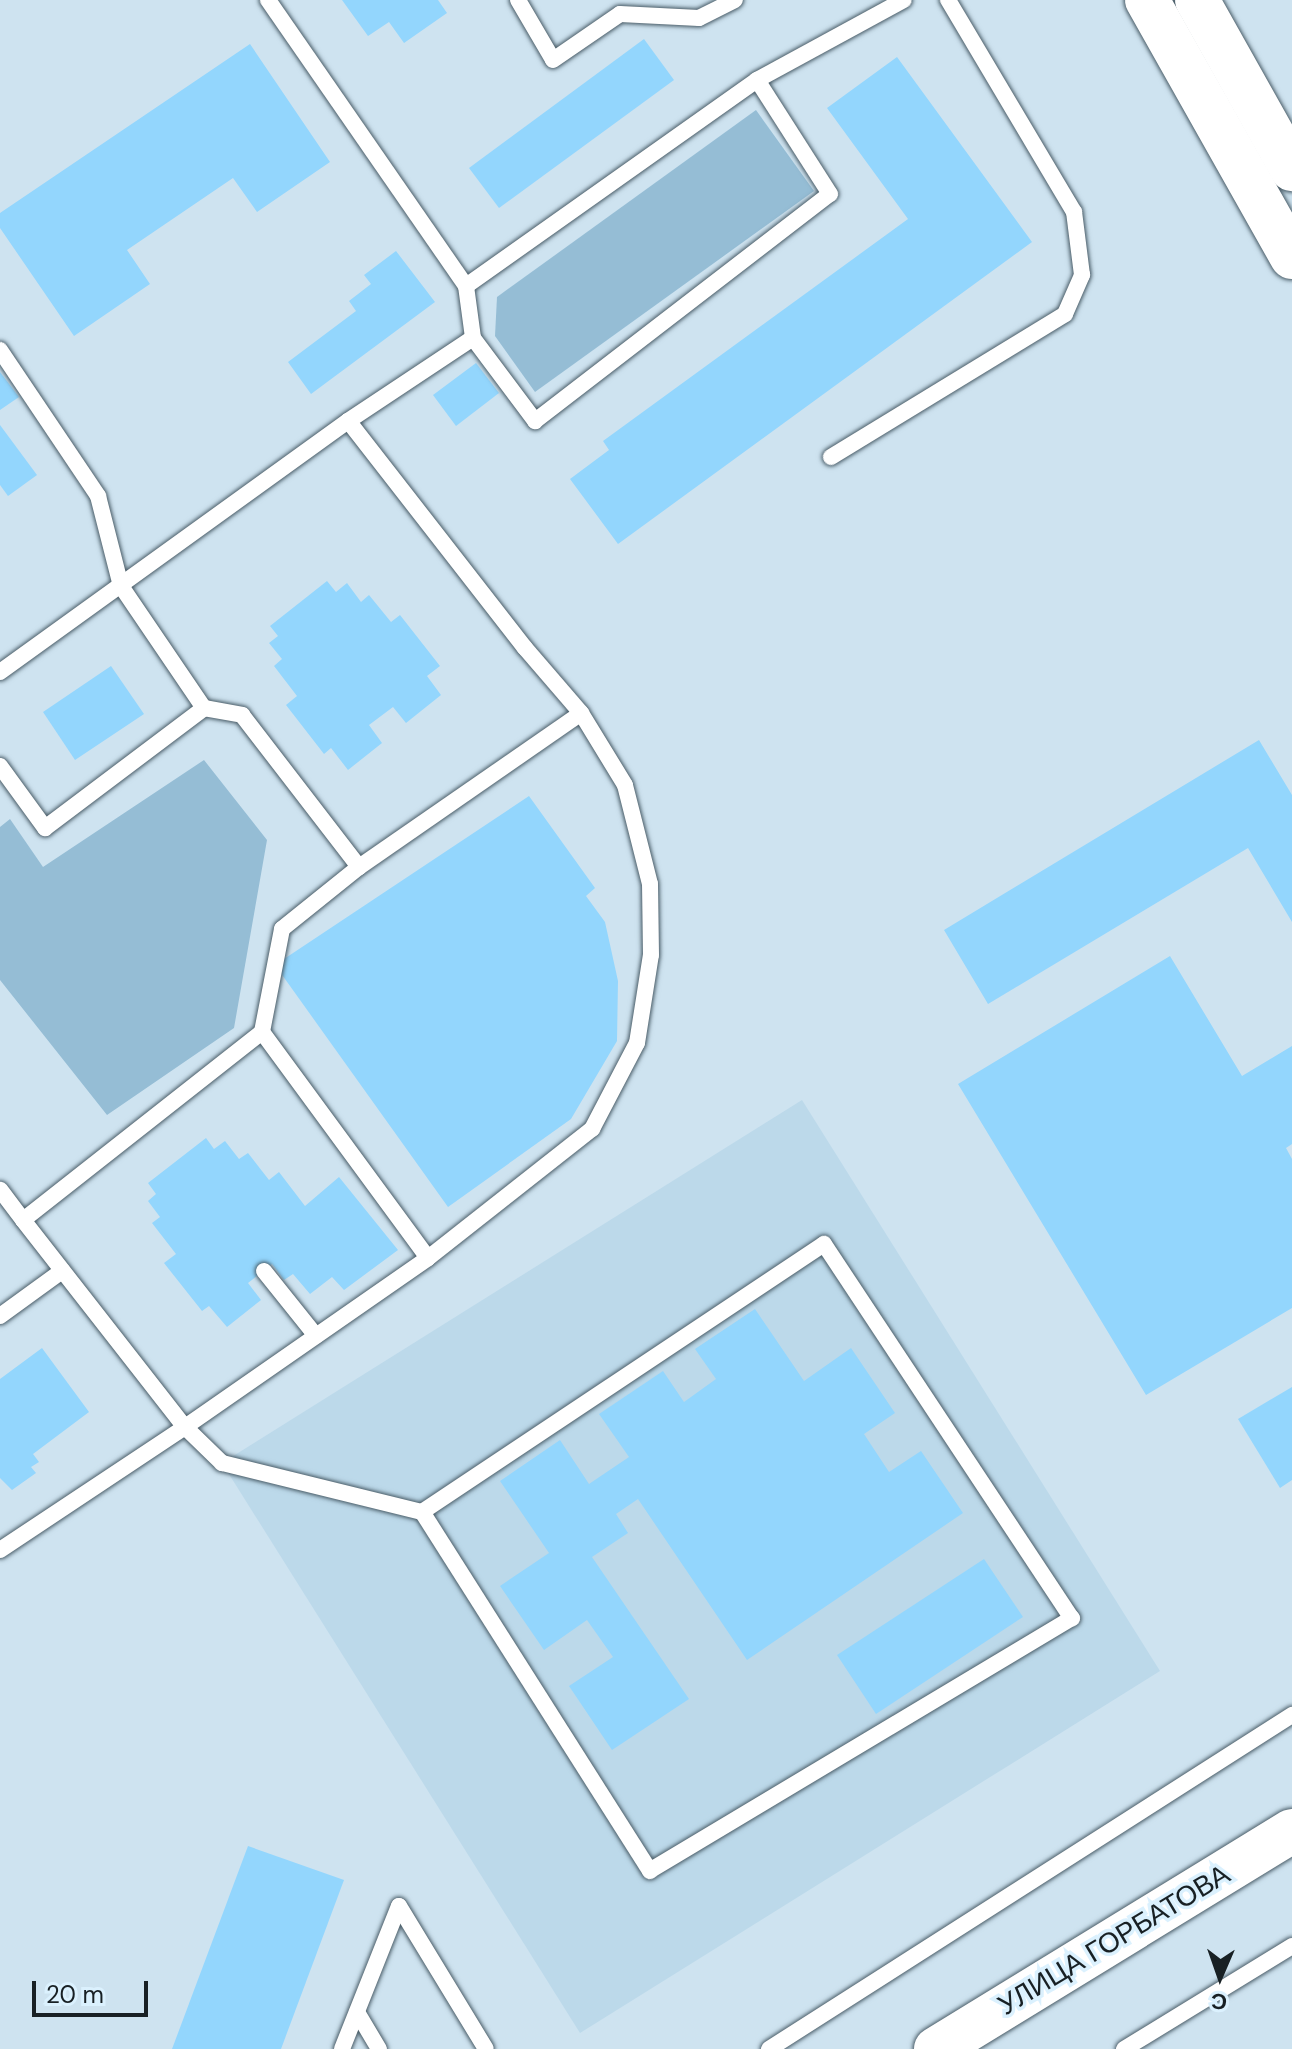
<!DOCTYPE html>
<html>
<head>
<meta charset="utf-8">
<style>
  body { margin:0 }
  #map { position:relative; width:1292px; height:2049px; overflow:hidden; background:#cee3f0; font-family:"DM Sans",sans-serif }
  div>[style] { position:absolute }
  .built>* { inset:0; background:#bcd9ea }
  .green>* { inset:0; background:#95bdd5 }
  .building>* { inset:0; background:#93d6fd }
  .roads { filter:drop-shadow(0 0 2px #495c67) drop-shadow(0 0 2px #495c67) }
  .lane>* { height:16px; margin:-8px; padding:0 8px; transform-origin:8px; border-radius:8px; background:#fff }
  .secondary>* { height:44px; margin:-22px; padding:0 22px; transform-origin:22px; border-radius:22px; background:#fff }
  span { translate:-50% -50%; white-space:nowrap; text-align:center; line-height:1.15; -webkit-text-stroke:7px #dbf1fe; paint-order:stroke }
  .street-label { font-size:28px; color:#182024 }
  .north { position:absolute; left:1180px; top:1937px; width:80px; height:80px; -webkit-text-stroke:6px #dbf1fe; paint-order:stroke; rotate:182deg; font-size:22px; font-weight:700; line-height:32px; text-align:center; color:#182024 }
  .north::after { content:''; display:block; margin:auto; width:28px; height:36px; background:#182024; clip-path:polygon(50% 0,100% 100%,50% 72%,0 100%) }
  .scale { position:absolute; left:32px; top:1981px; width:116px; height:36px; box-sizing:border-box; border:4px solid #182024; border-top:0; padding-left:10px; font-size:24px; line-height:28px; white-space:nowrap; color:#182024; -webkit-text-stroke:6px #dbf1fe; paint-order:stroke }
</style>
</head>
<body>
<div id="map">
  <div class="built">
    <div style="clip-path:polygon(802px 1100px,1160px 1671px,580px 2033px,222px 1463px)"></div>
  </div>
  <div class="green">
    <div style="clip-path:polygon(756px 110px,814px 191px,535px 392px,495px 336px,497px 297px)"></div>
    <div style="clip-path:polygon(204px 760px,267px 840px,234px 1028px,107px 1115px,0 980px,0 827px,10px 819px,43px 867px)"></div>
  </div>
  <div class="building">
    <div style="clip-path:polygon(342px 0,438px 0,447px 13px,404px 43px,389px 22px,368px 36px)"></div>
    <div style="clip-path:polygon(644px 39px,674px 80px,499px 208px,469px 168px)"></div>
    <div style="clip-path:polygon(250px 44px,330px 162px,257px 212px,233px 178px,127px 250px,150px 284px,74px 336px,0 228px,0 213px)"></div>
    <div style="clip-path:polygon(897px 57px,1032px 242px,618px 544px,570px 479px,609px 450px,603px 441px,908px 219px,827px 108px)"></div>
    <div style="clip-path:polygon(396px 251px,435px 302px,311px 394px,288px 362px,356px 311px,349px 301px,371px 284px,364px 275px)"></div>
    <div style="clip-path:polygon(476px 363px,499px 393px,456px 426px,433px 395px)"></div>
    <div style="clip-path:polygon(0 372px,19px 397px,0 410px)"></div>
    <div style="clip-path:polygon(0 425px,37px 475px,8px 496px,0 485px)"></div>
    <div style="clip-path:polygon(327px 581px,336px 592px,347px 583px,361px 602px,369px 595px,391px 622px,400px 615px,440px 666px,427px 676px,441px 695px,406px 723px,393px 707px,369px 725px,382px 743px,348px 770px,331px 748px,324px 754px,286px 705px,297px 696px,274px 666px,282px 659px,269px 643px,278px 636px,270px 626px)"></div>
    <div style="clip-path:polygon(111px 666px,144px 714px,75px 760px,43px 712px)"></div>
    <div style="clip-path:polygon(1259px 740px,1292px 795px,1292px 922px,1248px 848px,988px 1004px,944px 930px)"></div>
    <div style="clip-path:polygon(529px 796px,595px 888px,586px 896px,605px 922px,618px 981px,617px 1041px,571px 1119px,448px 1207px,275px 965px)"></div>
    <div style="clip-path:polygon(1170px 956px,1242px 1076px,1292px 1046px,1292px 1144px,1286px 1148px,1292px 1159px,1292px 1308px,1146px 1395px,958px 1084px)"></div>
    <div style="clip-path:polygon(206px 1138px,214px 1149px,225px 1141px,239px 1159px,248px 1153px,269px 1180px,279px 1172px,305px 1206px,339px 1177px,398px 1250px,344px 1290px,332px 1277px,310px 1294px,293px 1274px,284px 1280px,272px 1264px,248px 1283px,261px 1300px,227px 1327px,209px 1306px,202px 1311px,164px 1263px,176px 1254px,152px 1223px,160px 1217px,148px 1201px,156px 1194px,148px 1183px)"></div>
    <div style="clip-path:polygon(755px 1309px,804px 1381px,851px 1348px,895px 1413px,864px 1434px,889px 1472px,921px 1451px,963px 1513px,747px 1660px,638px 1499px,616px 1514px,628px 1533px,592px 1557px,689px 1699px,612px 1750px,569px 1686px,613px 1657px,587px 1620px,544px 1650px,500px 1586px,549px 1553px,500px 1481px,560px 1440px,589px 1484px,629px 1457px,599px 1414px,663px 1371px,684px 1402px,716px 1379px,695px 1349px)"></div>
    <div style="clip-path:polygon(42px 1348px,89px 1412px,33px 1454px,39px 1462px,31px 1467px,36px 1473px,12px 1490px,0 1478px,0 1379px)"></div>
    <div style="clip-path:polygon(1292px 1387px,1292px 1480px,1280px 1488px,1238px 1419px)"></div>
    <div style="clip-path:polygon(984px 1559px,1023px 1617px,876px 1714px,837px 1655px)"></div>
    <div style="clip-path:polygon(248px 1846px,344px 1880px,281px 2049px,172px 2049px)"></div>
  </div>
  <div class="roads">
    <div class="lane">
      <div style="left:268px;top:0;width:348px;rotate:55.3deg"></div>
      <div style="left:466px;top:286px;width:52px;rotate:82.3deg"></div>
      <div style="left:473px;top:338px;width:104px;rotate:53.2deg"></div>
      <div style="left:535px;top:421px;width:372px;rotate:-37.6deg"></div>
      <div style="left:830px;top:194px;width:135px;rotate:-122.6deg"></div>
      <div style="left:518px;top:0;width:69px;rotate:59.7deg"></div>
      <div style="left:553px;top:60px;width:81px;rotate:-34.5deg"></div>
      <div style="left:620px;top:14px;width:79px;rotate:2.9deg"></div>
      <div style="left:699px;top:18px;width:40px;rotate:-26.6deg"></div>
      <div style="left:466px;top:286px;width:357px;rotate:-35.3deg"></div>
      <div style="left:757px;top:80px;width:167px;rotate:-28.6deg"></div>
      <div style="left:0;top:350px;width:176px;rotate:56.1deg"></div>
      <div style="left:98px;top:496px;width:93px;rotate:75.7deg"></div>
      <div style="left:121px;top:586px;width:148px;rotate:55.8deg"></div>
      <div style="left:204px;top:708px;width:39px;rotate:10deg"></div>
      <div style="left:242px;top:715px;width:192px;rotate:52.4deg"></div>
      <div style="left:359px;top:867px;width:99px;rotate:141.2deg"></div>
      <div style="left:282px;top:929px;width:105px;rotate:101deg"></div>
      <div style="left:262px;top:1032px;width:304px;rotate:141.8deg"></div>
      <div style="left:23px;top:1220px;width:38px;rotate:-127deg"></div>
      <div style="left:831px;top:457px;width:274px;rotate:-31.4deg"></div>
      <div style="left:1065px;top:314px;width:43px;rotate:-66.4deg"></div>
      <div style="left:1082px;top:275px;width:64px;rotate:-97.2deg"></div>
      <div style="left:1074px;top:212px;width:247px;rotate:-120.7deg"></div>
      <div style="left:0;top:672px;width:429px;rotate:-35.8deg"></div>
      <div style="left:0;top:766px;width:77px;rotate:54deg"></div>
      <div style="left:45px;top:828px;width:199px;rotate:-37deg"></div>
      <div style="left:359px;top:867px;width:270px;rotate:-34.7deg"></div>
      <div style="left:23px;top:1220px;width:263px;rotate:52deg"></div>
      <div style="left:185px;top:1427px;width:296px;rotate:-34.8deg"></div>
      <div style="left:428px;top:1258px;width:280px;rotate:-126.3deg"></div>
      <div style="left:428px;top:1258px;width:209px;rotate:-38.2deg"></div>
      <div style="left:592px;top:1129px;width:97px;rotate:-62.4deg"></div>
      <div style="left:637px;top:1043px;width:89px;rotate:-81deg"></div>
      <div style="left:651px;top:955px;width:71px;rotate:-90.8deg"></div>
      <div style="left:650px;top:884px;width:102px;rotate:-104.2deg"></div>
      <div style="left:625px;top:785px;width:84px;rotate:-121.4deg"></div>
      <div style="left:581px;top:713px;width:86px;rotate:-130.7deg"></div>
      <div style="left:525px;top:648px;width:288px;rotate:-127.9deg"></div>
      <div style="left:348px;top:421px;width:150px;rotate:-33.6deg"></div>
      <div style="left:264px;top:1271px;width:83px;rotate:51.3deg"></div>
      <div style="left:0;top:1316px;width:77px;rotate:-36deg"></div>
      <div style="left:0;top:1550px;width:222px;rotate:-33.6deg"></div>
      <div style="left:185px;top:1427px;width:52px;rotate:44.2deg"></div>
      <div style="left:222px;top:1463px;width:206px;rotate:13.8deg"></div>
      <div style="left:422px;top:1512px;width:483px;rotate:-33.7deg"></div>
      <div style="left:824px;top:1244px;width:449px;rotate:56.5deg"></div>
      <div style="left:1072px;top:1618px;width:492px;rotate:149.1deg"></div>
      <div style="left:650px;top:1871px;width:425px;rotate:-122.4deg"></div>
      <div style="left:357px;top:2012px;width:43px;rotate:59.3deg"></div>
      <div style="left:342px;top:2049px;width:154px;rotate:-68.3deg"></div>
      <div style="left:399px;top:1906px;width:167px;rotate:58.7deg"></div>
      <div style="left:769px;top:2049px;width:621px;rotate:-32.56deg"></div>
      <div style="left:1124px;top:2049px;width:197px;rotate:-31.5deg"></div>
    </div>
    <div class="secondary">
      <div style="left:1147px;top:0;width:295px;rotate:60.6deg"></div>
      <div style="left:1197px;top:0;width:194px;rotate:60.7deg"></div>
      <div style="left:936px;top:2049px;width:417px;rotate:-31.5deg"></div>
    </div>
  </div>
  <div class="street-label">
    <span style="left:1114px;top:1940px;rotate:-31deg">УЛИЦА ГОРБАТОВА</span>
  </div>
  <div class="north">С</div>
  <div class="scale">20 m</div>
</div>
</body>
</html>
